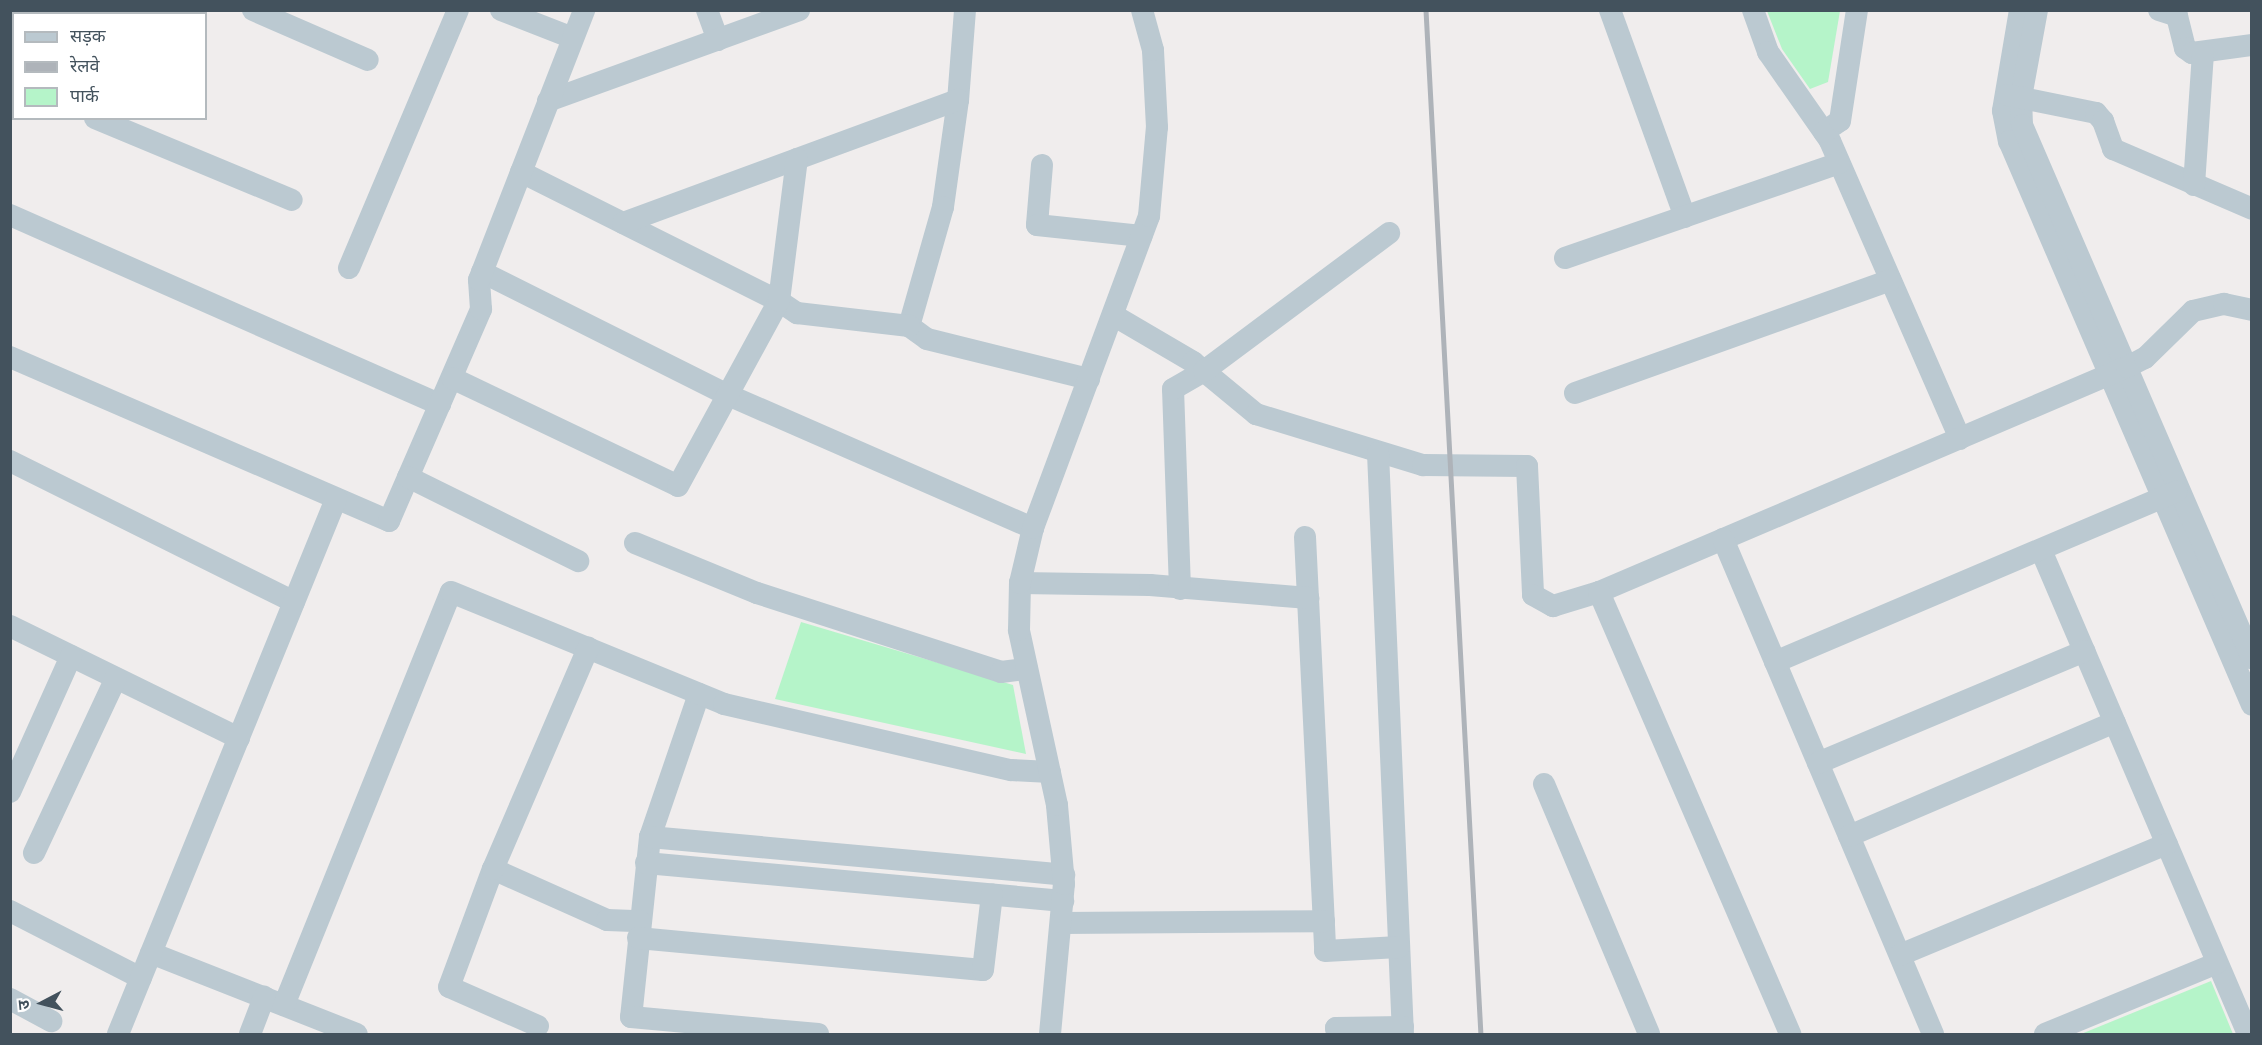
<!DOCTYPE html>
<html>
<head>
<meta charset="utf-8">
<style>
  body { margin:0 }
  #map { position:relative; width:2262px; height:1045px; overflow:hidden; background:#f0eded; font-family:"DejaVu Sans","Noto Sans Devanagari",sans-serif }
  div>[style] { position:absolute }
  .green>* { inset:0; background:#b5f4c9 }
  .minor>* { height:22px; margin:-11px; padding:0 11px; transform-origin:11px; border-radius:11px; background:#bbc9d1 }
  .rail>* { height:4.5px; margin:-2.25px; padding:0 2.25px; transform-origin:2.25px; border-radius:2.25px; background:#aeb3b9 }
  span { translate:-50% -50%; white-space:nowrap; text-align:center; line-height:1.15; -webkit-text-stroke:4.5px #fff; paint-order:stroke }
  .frame { position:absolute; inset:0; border:12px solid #43525d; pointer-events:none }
  .legend { position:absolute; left:12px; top:12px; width:195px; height:108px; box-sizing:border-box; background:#fff; border:2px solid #b4babe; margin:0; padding:8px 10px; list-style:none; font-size:18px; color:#43525d }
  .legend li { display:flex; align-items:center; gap:12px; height:30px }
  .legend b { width:30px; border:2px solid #b4babe }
  .north { position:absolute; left:12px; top:973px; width:60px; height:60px; -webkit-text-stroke:4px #fff; paint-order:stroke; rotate:264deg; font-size:16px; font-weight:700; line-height:24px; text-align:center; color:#43525d }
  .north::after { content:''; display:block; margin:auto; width:21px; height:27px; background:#43525d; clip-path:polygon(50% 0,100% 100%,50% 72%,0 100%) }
</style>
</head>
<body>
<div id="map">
  <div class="green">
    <div style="clip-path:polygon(1767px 11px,1840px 11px,1828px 82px,1810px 89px,1782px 49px)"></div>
    <div style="clip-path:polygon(801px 622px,1013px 685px,1026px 754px,775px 699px)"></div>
    <div style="clip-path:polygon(2211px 981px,2233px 1034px,2081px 1034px)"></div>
  </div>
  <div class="minor">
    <div style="left:253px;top:10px;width:125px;rotate:23.5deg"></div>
    <div style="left:501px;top:10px;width:77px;rotate:21.3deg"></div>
    <div style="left:707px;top:10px;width:32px;rotate:70deg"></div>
    <div style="left:965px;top:10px;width:90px;rotate:94.4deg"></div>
    <div style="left:958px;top:100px;width:108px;rotate:98deg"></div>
    <div style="left:943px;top:207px;width:124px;rotate:105.9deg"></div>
    <div style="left:909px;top:326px;width:22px;rotate:36deg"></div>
    <div style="left:927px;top:339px;width:167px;rotate:13.9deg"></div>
    <div style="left:1610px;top:10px;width:220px;rotate:70.1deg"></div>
    <div style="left:1753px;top:10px;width:45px;rotate:70.3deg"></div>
    <div style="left:1768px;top:52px;width:108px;rotate:55.1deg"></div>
    <div style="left:1830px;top:141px;width:325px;rotate:66.4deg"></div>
    <div style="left:2020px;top:10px;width:102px;rotate:99.6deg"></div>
    <div style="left:2003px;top:111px;width:31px;rotate:79deg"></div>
    <div style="left:2009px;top:141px;width:614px;rotate:66.69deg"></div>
    <div style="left:2037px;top:10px;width:88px;rotate:100.4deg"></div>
    <div style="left:2021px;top:97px;width:28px;rotate:88deg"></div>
    <div style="left:2022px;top:125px;width:581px;rotate:66.66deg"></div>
    <div style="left:2159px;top:10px;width:19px;rotate:18deg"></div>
    <div style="left:2177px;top:16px;width:33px;rotate:76deg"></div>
    <div style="left:2185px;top:48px;width:9px;rotate:36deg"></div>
    <div style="left:2192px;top:53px;width:61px;rotate:-7.6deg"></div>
    <div style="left:49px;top:14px;width:4px;rotate:-63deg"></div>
    <div style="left:10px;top:73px;width:6px;rotate:-51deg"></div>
    <div style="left:2007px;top:95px;width:91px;rotate:11.4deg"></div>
    <div style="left:2096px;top:113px;width:11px;rotate:49deg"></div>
    <div style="left:2103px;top:121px;width:30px;rotate:70deg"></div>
    <div style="left:2113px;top:149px;width:151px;rotate:23.3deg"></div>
    <div style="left:548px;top:101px;width:267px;rotate:-19.9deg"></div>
    <div style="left:95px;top:118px;width:213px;rotate:22.6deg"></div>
    <div style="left:1824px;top:132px;width:19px;rotate:-35deg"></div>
    <div style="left:1840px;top:121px;width:112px;rotate:-81.3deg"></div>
    <div style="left:1042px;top:165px;width:60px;rotate:94.8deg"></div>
    <div style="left:1037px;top:225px;width:105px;rotate:6deg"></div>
    <div style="left:521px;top:172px;width:288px;rotate:26.6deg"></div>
    <div style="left:779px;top:301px;width:22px;rotate:34deg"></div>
    <div style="left:797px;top:313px;width:113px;rotate:6.6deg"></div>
    <div style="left:2194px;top:185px;width:132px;rotate:-86.1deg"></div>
    <div style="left:10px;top:215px;width:470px;rotate:23.8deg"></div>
    <div style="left:623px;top:223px;width:357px;rotate:-20.2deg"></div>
    <div style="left:1565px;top:258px;width:290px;rotate:-19.1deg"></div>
    <div style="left:349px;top:268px;width:280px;rotate:-67.1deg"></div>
    <div style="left:482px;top:272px;width:275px;rotate:26.6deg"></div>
    <div style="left:728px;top:395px;width:333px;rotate:23.6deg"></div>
    <div style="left:1113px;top:315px;width:93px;rotate:30.4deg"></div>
    <div style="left:1193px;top:362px;width:82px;rotate:39.5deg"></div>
    <div style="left:1256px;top:414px;width:175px;rotate:17deg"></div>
    <div style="left:1423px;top:465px;width:104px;rotate:0.6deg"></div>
    <div style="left:1527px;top:466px;width:129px;rotate:87.3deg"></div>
    <div style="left:1533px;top:595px;width:23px;rotate:29deg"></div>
    <div style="left:1553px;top:606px;width:48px;rotate:-16.9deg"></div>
    <div style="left:1599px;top:592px;width:574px;rotate:-23.08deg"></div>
    <div style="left:2127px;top:367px;width:20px;rotate:-27deg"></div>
    <div style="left:2145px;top:358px;width:67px;rotate:-44.4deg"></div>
    <div style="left:2193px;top:311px;width:32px;rotate:-13deg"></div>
    <div style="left:2224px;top:304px;width:29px;rotate:12deg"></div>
    <div style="left:10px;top:357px;width:413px;rotate:23.4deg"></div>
    <div style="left:389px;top:521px;width:231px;rotate:-66.5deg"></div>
    <div style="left:481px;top:309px;width:29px;rotate:-94deg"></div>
    <div style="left:479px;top:280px;width:290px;rotate:-68.7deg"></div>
    <div style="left:452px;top:378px;width:250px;rotate:25.5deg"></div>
    <div style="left:678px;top:486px;width:211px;rotate:-61.4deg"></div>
    <div style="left:779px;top:301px;width:143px;rotate:-82.8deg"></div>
    <div style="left:1575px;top:393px;width:335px;rotate:-19.7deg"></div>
    <div style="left:1378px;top:453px;width:582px;rotate:87.54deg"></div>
    <div style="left:10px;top:461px;width:317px;rotate:26.4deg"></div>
    <div style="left:408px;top:477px;width:190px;rotate:26.3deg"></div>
    <div style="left:1305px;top:537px;width:414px;rotate:87.2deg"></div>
    <div style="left:1325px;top:951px;width:74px;rotate:-3.1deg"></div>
    <div style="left:1723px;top:539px;width:538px;rotate:67.01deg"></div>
    <div style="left:635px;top:543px;width:132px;rotate:22.3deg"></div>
    <div style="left:757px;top:593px;width:256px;rotate:17.9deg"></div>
    <div style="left:1001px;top:672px;width:26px;rotate:-7deg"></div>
    <div style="left:2041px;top:550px;width:526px;rotate:66.84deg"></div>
    <div style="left:1020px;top:583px;width:130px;rotate:0.9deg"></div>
    <div style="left:1150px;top:585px;width:159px;rotate:4.7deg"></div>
    <div style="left:1180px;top:589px;width:200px;rotate:-92deg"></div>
    <div style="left:1173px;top:389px;width:36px;rotate:-30deg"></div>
    <div style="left:1204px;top:371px;width:231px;rotate:-36.7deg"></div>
    <div style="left:1599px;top:592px;width:482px;rotate:66.6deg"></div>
    <div style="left:10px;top:626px;width:255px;rotate:26.1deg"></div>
    <div style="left:1775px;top:662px;width:436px;rotate:-23deg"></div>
    <div style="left:699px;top:694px;width:151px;rotate:108.9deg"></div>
    <div style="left:650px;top:837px;width:181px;rotate:96deg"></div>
    <div style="left:631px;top:1017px;width:188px;rotate:5.2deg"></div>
    <div style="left:1818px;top:763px;width:289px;rotate:-22.8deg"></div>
    <div style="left:1544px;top:784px;width:271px;rotate:67.2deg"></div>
    <div style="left:10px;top:792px;width:149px;rotate:-65.8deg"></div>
    <div style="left:1849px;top:836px;width:289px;rotate:-23.2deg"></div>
    <div style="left:650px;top:837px;width:416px;rotate:5.2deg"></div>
    <div style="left:34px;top:853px;width:193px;rotate:-64.9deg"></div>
    <div style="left:646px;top:863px;width:419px;rotate:5.2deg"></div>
    <div style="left:493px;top:869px;width:125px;rotate:24.1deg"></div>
    <div style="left:607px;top:920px;width:33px;rotate:2deg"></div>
    <div style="left:10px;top:911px;width:147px;rotate:27.1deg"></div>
    <div style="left:1061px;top:923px;width:263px;rotate:-0.4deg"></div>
    <div style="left:638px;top:938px;width:346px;rotate:5.3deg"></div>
    <div style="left:983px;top:970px;width:76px;rotate:-83.2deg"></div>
    <div style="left:151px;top:953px;width:221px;rotate:21.5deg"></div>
    <div style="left:1900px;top:955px;width:289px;rotate:-22.6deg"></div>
    <div style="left:10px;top:999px;width:47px;rotate:28.2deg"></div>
    <div style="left:284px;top:1005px;width:445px;rotate:-68deg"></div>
    <div style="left:451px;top:592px;width:295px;rotate:22.3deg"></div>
    <div style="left:724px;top:704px;width:294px;rotate:13deg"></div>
    <div style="left:1011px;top:770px;width:39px;rotate:3deg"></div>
    <div style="left:538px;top:1026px;width:97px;rotate:-156.3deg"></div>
    <div style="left:449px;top:987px;width:126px;rotate:-69.6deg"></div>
    <div style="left:493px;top:869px;width:241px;rotate:-66.7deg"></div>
    <div style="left:118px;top:1034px;width:578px;rotate:-67.83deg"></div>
    <div style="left:250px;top:1034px;width:40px;rotate:-69deg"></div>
    <div style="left:1050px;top:1034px;width:151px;rotate:-84.7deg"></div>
    <div style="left:1064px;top:884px;width:79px;rotate:-95.1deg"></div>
    <div style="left:1057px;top:805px;width:179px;rotate:-102.3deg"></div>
    <div style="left:1019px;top:630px;width:47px;rotate:-88.8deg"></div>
    <div style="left:1020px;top:583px;width:57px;rotate:-76.7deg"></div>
    <div style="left:1033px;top:528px;width:333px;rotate:-69.6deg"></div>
    <div style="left:1149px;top:216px;width:89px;rotate:-84.9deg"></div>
    <div style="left:1157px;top:127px;width:77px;rotate:-93deg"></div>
    <div style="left:1153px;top:50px;width:41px;rotate:-105.4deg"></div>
    <div style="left:1337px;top:1034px;width:6px;rotate:-99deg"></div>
    <div style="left:1336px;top:1028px;width:67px;rotate:-0.9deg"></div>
    <div style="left:2045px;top:1034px;width:186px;rotate:-22.4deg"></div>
  </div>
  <div class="rail">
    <div style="left:1426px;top:10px;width:1025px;rotate:86.93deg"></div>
  </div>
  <div class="frame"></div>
  <ul class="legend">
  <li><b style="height:8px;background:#bbc9d1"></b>सड़क</li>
  <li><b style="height:8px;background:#aeb3b9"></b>रेलवे</li>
  <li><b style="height:16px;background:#b5f4c9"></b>पार्क</li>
  </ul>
  <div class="north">उ</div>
</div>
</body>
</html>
